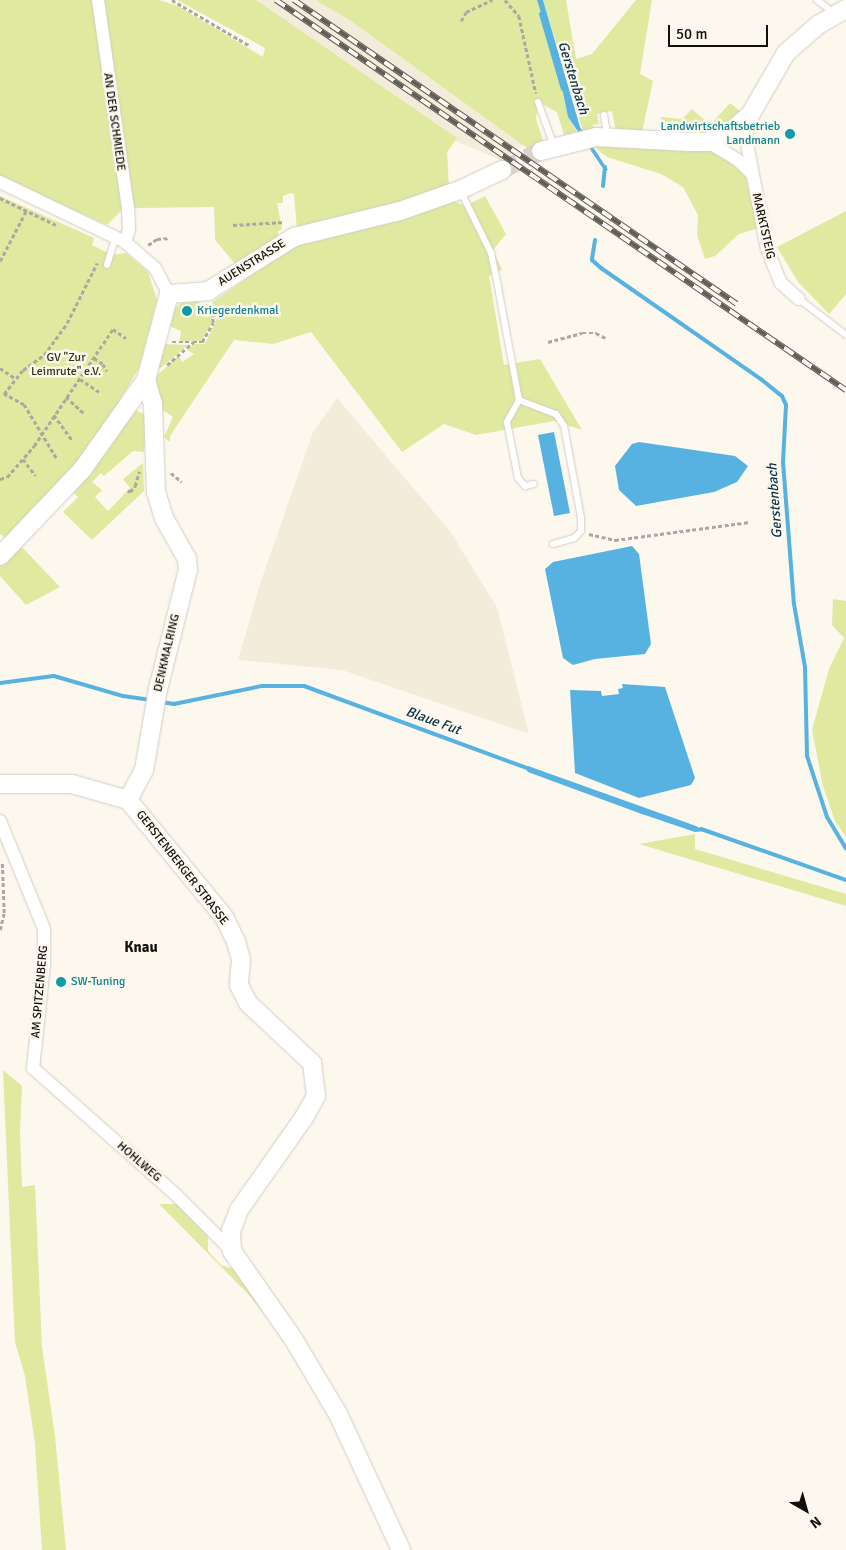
<!DOCTYPE html>
<html>
<head>
<meta charset="utf-8">
<style>
  body { margin:0 }
  #map { position:relative; width:846px; height:1550px; overflow:hidden; background:#fdf8ee; font-family:Signika,sans-serif }
  div>[style] { position:absolute }
  .built>* { inset:0; background:#f4ecdb }
  .green>* { inset:0; background:#dfe9a0 }
  .water>* { inset:0; background:#57b2e2 }
  .stream>* { height:4px; margin:-2px; padding:0 2px; transform-origin:2px; border-radius:2px; background:#57b2e2 }
  .secondary-tunnel>* { height:18px; margin-top:-9px; transform-origin:0; background:repeating-linear-gradient(90deg,#dad5cc 0 18px,transparent 0 27px) }
  .path>* { height:2.5px; margin-top:-1.25px; transform-origin:0; background:repeating-linear-gradient(90deg,#aca8a0 0 4px,transparent 0 6.5px) }
  .roads { filter:drop-shadow(0 0 1px #d2cdc4) drop-shadow(0 0 1px #d2cdc4) }
  .lane>* { height:6px; margin:-3px; padding:0 3px; transform-origin:3px; border-radius:3px; background:#fff }
  .street>* { height:12px; margin:-6px; padding:0 6px; transform-origin:6px; border-radius:6px; background:#fff }
  .secondary>* { height:18px; margin:-9px; padding:0 9px; transform-origin:9px; border-radius:9px; background:#fff }
  .rail>* { height:5.5px; margin-top:-2.75px; transform-origin:0; background:repeating-linear-gradient(90deg,#fdf8ee 0 11px,#615e59 0 22px); box-sizing:border-box; border-block:1px solid #615e59 }
  .dots>* { width:14px; height:14px; translate:-50% -50%; box-sizing:border-box; border:2px solid #fdf8ee; border-radius:50% }
  span { translate:-50% -50%; white-space:nowrap; text-align:center; line-height:1.15; -webkit-text-stroke:5px #fdf8ee; paint-order:stroke }
  .street-label { font-size:12px; color:#110f0c }
  .culture-label { font-size:12px; color:#0d838f }
  .right { translate:-100% -50%; text-align:right }
  .left { translate:0 -50%; text-align:left }
  .park-label { font-size:12px; color:#313510 }
  .water-label { font-size:14px; color:#093346; font-style:italic }
  .quarter-label { font-size:15px; color:#110f0c; font-weight:700 }
  .north { position:absolute; left:781px; top:1485px; width:50px; height:50px; -webkit-text-stroke:4px #fdf8ee; paint-order:stroke; rotate:142deg; font-size:14px; font-weight:700; line-height:20px; text-align:center; color:#110f0c }
  .north::after { content:''; display:block; margin:auto; width:18px; height:22px; background:#110f0c; clip-path:polygon(50% 0,100% 100%,50% 72%,0 100%) }
  .scale { position:absolute; left:668px; top:25px; width:100px; height:22px; box-sizing:border-box; border:2px solid #110f0c; border-top:0; padding-left:6px; font-size:15px; line-height:18px; white-space:nowrap; color:#110f0c; -webkit-text-stroke:4px #fdf8ee; paint-order:stroke }
</style>
</head>
<body>
<div id="map">
  <div class="built">
    <div style="clip-path:polygon(253px 0,316px 0,352px 22px,523px 145px,502px 161px,451px 139px)"></div>
    <div style="clip-path:polygon(337px 398px,450px 531px,497px 607px,529px 734px,342px 670px,238px 660px,261px 581px,313px 432px)"></div>
  </div>
  <div class="green">
    <div style="clip-path:polygon(0 0,93px 0,122px 210px,107px 225px,0 178px)"></div>
    <div style="clip-path:polygon(104px 0,159px 0,178px 6px,263px 57px,265px 48px,177px 0,256px 0,457px 138px,447px 152px,449px 187px,409px 203px,297px 230px,294px 194px,291px 193px,283px 196px,283px 203px,277px 203px,282px 229px,278px 231px,278px 237px,236px 265px,215px 240px,214px 207px,133px 208px)"></div>
    <div style="clip-path:polygon(316px 0,537px 0,558px 68px,568px 117px,577px 132px,564px 135px,557px 112px,538px 102px,536px 119px,543px 140px,540px 146px,531px 151px,352px 22px)"></div>
    <div style="clip-path:polygon(543px 0,566px 0,576px 59px,592px 54px,636px 0,652px 0,640px 74px,653px 81px,642px 132px,616px 132px,612px 111px,597px 114px,599px 124px,592px 125px,600px 132px,583px 131px)"></div>
    <div style="clip-path:polygon(730px 103px,741px 112px,713px 133px,668px 134px,661px 129px,661px 117px,682px 119px,692px 109px,710px 125px)"></div>
    <div style="clip-path:polygon(592px 145px,706px 149px,728px 161px,745px 175px,759px 228px,739px 234px,715px 256px,705px 259px,697px 235px,698px 215px,683px 187px,661px 174px,607px 157px)"></div>
    <div style="clip-path:polygon(0 196px,94px 238px,92px 245px,112px 255px,126px 253px,148px 272px,157px 300px,139px 368px,84px 461px,6px 538px,0 534px)"></div>
    <div style="clip-path:polygon(485px 196px,506px 234px,493px 250px,502px 270px,489px 276px,504px 365px,540px 359px,582px 430px,554px 421px,476px 435px,444px 424px,402px 452px,311px 332px,273px 344px,234px 340px,170px 436px,170px 442px,164px 437px,173px 417px,159px 407px,156px 376px,179px 356px,182px 362px,194px 354px,187px 350px,193px 344px,205px 344px,216px 321px,212px 302px,246px 279px,248px 272px,285px 248px,452px 200px,465px 206px)"></div>
    <div style="clip-path:polygon(846px 211px,846px 294px,829px 314px,798px 282px,777px 247px)"></div>
    <div style="clip-path:polygon(199px 300px,200px 305px,209px 304px,213px 318px,210px 327px,201px 341px,180px 341px,181px 331px,169px 326px,174px 308px,183px 302px)"></div>
    <div style="clip-path:polygon(164px 344px,188px 345px,157px 371px)"></div>
    <div style="clip-path:polygon(132px 408px,147px 416px,144px 452px,133px 451px,104px 476px,101px 473px,92px 482px,102px 490px,95px 497px,108px 511px,130px 488px,123px 479px,143px 463px,144px 491px,92px 540px,63px 512px,78px 497px,71px 490px)"></div>
    <div style="clip-path:polygon(18px 543px,60px 587px,26px 605px,0 576px,0 566px)"></div>
    <div style="clip-path:polygon(833px 599px,846px 601px,846px 837px,835px 821px,823px 786px,812px 730px,829px 669px,844px 638px,832px 625px)"></div>
    <div style="clip-path:polygon(695px 834px,695px 849px,846px 894px,846px 906px,639px 844px)"></div>
    <div style="clip-path:polygon(3px 1070px,22px 1086px,20px 1132px,22px 1187px,35px 1185px,42px 1347px,55px 1436px,66px 1550px,42px 1550px,35px 1444px,25px 1376px,15px 1342px)"></div>
    <div style="clip-path:polygon(159px 1204px,180px 1204px,208px 1234px,208px 1251px,221px 1265px,239px 1271px,281px 1334px,247px 1293px)"></div>
  </div>
  <div class="water">
    <div style="clip-path:polygon(537px 0,543px 0,580px 127px,608px 170px,604px 170px,568px 117px,558px 68px)"></div>
    <div style="clip-path:polygon(554px 432px,570px 513px,554px 516px,538px 435px)"></div>
    <div style="clip-path:polygon(639px 442px,735px 456px,748px 466px,737px 482px,714px 492px,636px 506px,619px 490px,615px 466px,632px 444px)"></div>
    <div style="clip-path:polygon(632px 546px,639px 554px,651px 644px,645px 654px,595px 659px,573px 665px,563px 658px,545px 569px,553px 562px)"></div>
    <div style="clip-path:polygon(622px 684px,665px 687px,695px 778px,691px 785px,639px 798px,575px 773px,570px 690px,601px 691px,602px 696px,619px 694px,618px 689px,623px 688px)"></div>
    <div style="clip-path:polygon(528px 766px,696px 826px,705px 831px,695px 832px,639px 813px,528px 772px,524px 767px)"></div>
  </div>
  <div class="stream">
    <div style="left:541px;top:14px;width:78px;rotate:73.7deg"></div>
    <div style="left:603px;top:186px;width:19px;rotate:-84deg"></div>
    <div style="left:595px;top:240px;width:20px;rotate:99deg"></div>
    <div style="left:592px;top:260px;width:12px;rotate:42deg"></div>
    <div style="left:601px;top:268px;width:196px;rotate:34.8deg"></div>
    <div style="left:762px;top:380px;width:26px;rotate:39deg"></div>
    <div style="left:782px;top:396px;width:10px;rotate:66deg"></div>
    <div style="left:786px;top:405px;width:57px;rotate:93deg"></div>
    <div style="left:783px;top:462px;width:142px;rotate:85.6deg"></div>
    <div style="left:794px;top:604px;width:64px;rotate:80.1deg"></div>
    <div style="left:805px;top:667px;width:89px;rotate:88.7deg"></div>
    <div style="left:807px;top:756px;width:64px;rotate:71.8deg"></div>
    <div style="left:827px;top:817px;width:37px;rotate:59deg"></div>
    <div style="left:0;top:683px;width:54px;rotate:-7.4deg"></div>
    <div style="left:54px;top:676px;width:72px;rotate:16.2deg"></div>
    <div style="left:123px;top:696px;width:28px;rotate:8deg"></div>
    <div style="left:161px;top:702px;width:13px;rotate:9deg"></div>
    <div style="left:174px;top:704px;width:90px;rotate:-11.6deg"></div>
    <div style="left:262px;top:686px;width:42px"></div>
    <div style="left:304px;top:686px;width:240px;rotate:20.2deg"></div>
    <div style="left:701px;top:829px;width:154px;rotate:19.4deg"></div>
  </div>
  <div class="secondary-tunnel">
    <div style="left:502px;top:170px;width:43px;rotate:-26deg"></div>
  </div>
  <div class="path">
    <div style="left:172px;top:0;width:91px;rotate:30.5deg"></div>
    <div style="left:505px;top:0;width:21px;rotate:49deg"></div>
    <div style="left:519px;top:16px;width:79px;rotate:77.6deg"></div>
    <div style="left:461px;top:21px;width:10px;rotate:-61deg"></div>
    <div style="left:466px;top:12px;width:29px;rotate:-25deg"></div>
    <div style="left:0;top:198px;width:62px;rotate:25.7deg"></div>
    <div style="left:233px;top:225px;width:52px;rotate:-3.3deg"></div>
    <div style="left:148px;top:245px;width:11px;rotate:-34deg"></div>
    <div style="left:157px;top:239px;width:13px;rotate:-4deg"></div>
    <div style="left:0;top:261px;width:56px;rotate:-62.5deg"></div>
    <div style="left:172px;top:342px;width:20px"></div>
    <div style="left:548px;top:342px;width:35px;rotate:-15deg"></div>
    <div style="left:582px;top:333px;width:14px"></div>
    <div style="left:596px;top:333px;width:11px;rotate:27deg"></div>
    <div style="left:94px;top:358px;width:11px;rotate:34deg"></div>
    <div style="left:103px;top:364px;width:8px;rotate:60deg"></div>
    <div style="left:167px;top:365px;width:35px;rotate:-41deg"></div>
    <div style="left:193px;top:342px;width:9px"></div>
    <div style="left:202px;top:342px;width:22px;rotate:-60deg"></div>
    <div style="left:213px;top:323px;width:18px;rotate:-93deg"></div>
    <div style="left:0;top:368px;width:18px;rotate:34deg"></div>
    <div style="left:80px;top:379px;width:23px;rotate:34deg"></div>
    <div style="left:66px;top:397px;width:25px;rotate:42deg"></div>
    <div style="left:54px;top:415px;width:32px;rotate:54deg"></div>
    <div style="left:56px;top:458px;width:62px;rotate:-121.1deg"></div>
    <div style="left:24px;top:405px;width:23px;rotate:-151deg"></div>
    <div style="left:4px;top:394px;width:31px;rotate:-52deg"></div>
    <div style="left:23px;top:370px;width:26px;rotate:-36deg"></div>
    <div style="left:44px;top:355px;width:39px;rotate:-54deg"></div>
    <div style="left:67px;top:323px;width:67px;rotate:-63.4deg"></div>
    <div style="left:23px;top:459px;width:21px;rotate:53deg"></div>
    <div style="left:171px;top:473px;width:14px;rotate:39deg"></div>
    <div style="left:0;top:479px;width:7px;rotate:-16deg"></div>
    <div style="left:7px;top:477px;width:41px;rotate:-48.9deg"></div>
    <div style="left:34px;top:446px;width:141px;rotate:-56deg"></div>
    <div style="left:113px;top:329px;width:16px;rotate:35deg"></div>
    <div style="left:128px;top:490px;width:3px;rotate:45deg"></div>
    <div style="left:130px;top:492px;width:8px;rotate:-50deg"></div>
    <div style="left:135px;top:486px;width:15px;rotate:-74deg"></div>
    <div style="left:589px;top:534px;width:27px;rotate:13deg"></div>
    <div style="left:615px;top:540px;width:136px;rotate:-7.6deg"></div>
    <div style="left:0;top:930px;width:17px;rotate:-77deg"></div>
    <div style="left:4px;top:913px;width:52px;rotate:-92.2deg"></div>
  </div>
  <div class="roads">
    <div class="lane">
      <div style="left:817px;top:0;width:23px;rotate:38deg"></div>
      <div style="left:538px;top:102px;width:47px;rotate:70deg"></div>
      <div style="left:604px;top:115px;width:20px;rotate:81deg"></div>
      <div style="left:461px;top:192px;width:68px;rotate:63.8deg"></div>
      <div style="left:491px;top:253px;width:35px;rotate:78deg"></div>
      <div style="left:498px;top:287px;width:115px;rotate:79.5deg"></div>
      <div style="left:519px;top:400px;width:25px;rotate:119deg"></div>
      <div style="left:507px;top:422px;width:57px;rotate:78.9deg"></div>
      <div style="left:518px;top:478px;width:11px;rotate:49deg"></div>
      <div style="left:525px;top:486px;width:9px;rotate:-13deg"></div>
      <div style="left:107px;top:265px;width:28px;rotate:-73deg"></div>
      <div style="left:799px;top:299px;width:59px;rotate:37.5deg"></div>
      <div style="left:519px;top:400px;width:40px;rotate:21deg"></div>
      <div style="left:556px;top:414px;width:14px;rotate:56deg"></div>
      <div style="left:564px;top:426px;width:94px;rotate:79.5deg"></div>
      <div style="left:581px;top:518px;width:13px;rotate:90deg"></div>
      <div style="left:581px;top:531px;width:10px;rotate:135deg"></div>
      <div style="left:574px;top:538px;width:22px;rotate:164deg"></div>
    </div>
    <div class="street">
      <div style="left:98px;top:0;width:211px;rotate:81.8deg"></div>
      <div style="left:128px;top:209px;width:20px;rotate:87deg"></div>
      <div style="left:129px;top:229px;width:14px;rotate:107deg"></div>
      <div style="left:750px;top:115px;width:23px;rotate:100deg"></div>
      <div style="left:746px;top:138px;width:113px;rotate:79.3deg"></div>
      <div style="left:767px;top:249px;width:37px;rotate:68deg"></div>
      <div style="left:781px;top:283px;width:24px;rotate:42deg"></div>
      <div style="left:708px;top:142px;width:35px;rotate:31deg"></div>
      <div style="left:738px;top:160px;width:20px;rotate:45deg"></div>
      <div style="left:0;top:182px;width:139px;rotate:25.6deg"></div>
      <div style="left:125px;top:242px;width:40px;rotate:41deg"></div>
      <div style="left:155px;top:268px;width:30px;rotate:62deg"></div>
      <div style="left:0;top:821px;width:117px;rotate:67.8deg"></div>
      <div style="left:44px;top:929px;width:35px;rotate:90deg"></div>
      <div style="left:44px;top:964px;width:105px;rotate:96deg"></div>
      <div style="left:33px;top:1068px;width:191px;rotate:41.6deg"></div>
      <div style="left:176px;top:1195px;width:79px;rotate:45deg"></div>
    </div>
    <div class="secondary">
      <div style="left:541px;top:151px;width:57px;rotate:-14.3deg"></div>
      <div style="left:596px;top:137px;width:93px;rotate:3.1deg"></div>
      <div style="left:689px;top:142px;width:19px"></div>
      <div style="left:708px;top:142px;width:23px;rotate:-23deg"></div>
      <div style="left:729px;top:133px;width:28px;rotate:-41deg"></div>
      <div style="left:750px;top:115px;width:72px;rotate:-59.9deg"></div>
      <div style="left:786px;top:53px;width:43px;rotate:-41.2deg"></div>
      <div style="left:818px;top:25px;width:32px;rotate:-30deg"></div>
      <div style="left:0;top:556px;width:119px;rotate:-46.4deg"></div>
      <div style="left:82px;top:470px;width:110px;rotate:-54.6deg"></div>
      <div style="left:146px;top:380px;width:89px;rotate:-75deg"></div>
      <div style="left:169px;top:294px;width:39px;rotate:-4deg"></div>
      <div style="left:208px;top:291px;width:102px;rotate:-32.1deg"></div>
      <div style="left:294px;top:237px;width:109px;rotate:-13.8deg"></div>
      <div style="left:400px;top:211px;width:64px;rotate:-19.3deg"></div>
      <div style="left:460px;top:190px;width:47px;rotate:-25.5deg"></div>
      <div style="left:0;top:784px;width:72px"></div>
      <div style="left:72px;top:784px;width:58px;rotate:15.9deg"></div>
      <div style="left:128px;top:800px;width:151px;rotate:50.6deg"></div>
      <div style="left:224px;top:917px;width:28px;rotate:64deg"></div>
      <div style="left:236px;top:942px;width:19px;rotate:74deg"></div>
      <div style="left:241px;top:960px;width:25px;rotate:95deg"></div>
      <div style="left:239px;top:985px;width:20px;rotate:63deg"></div>
      <div style="left:248px;top:1003px;width:88px;rotate:43.2deg"></div>
      <div style="left:312px;top:1063px;width:33px;rotate:83deg"></div>
      <div style="left:316px;top:1096px;width:23px;rotate:119deg"></div>
      <div style="left:305px;top:1116px;width:115px;rotate:125.1deg"></div>
      <div style="left:239px;top:1210px;width:22px;rotate:111deg"></div>
      <div style="left:231px;top:1231px;width:20px;rotate:87deg"></div>
      <div style="left:232px;top:1251px;width:108px;rotate:55.1deg"></div>
      <div style="left:294px;top:1340px;width:86px;rotate:59.3deg"></div>
      <div style="left:338px;top:1414px;width:150px;rotate:65.1deg"></div>
      <div style="left:128px;top:800px;width:34px;rotate:-62deg"></div>
      <div style="left:144px;top:770px;width:82px;rotate:-80.2deg"></div>
      <div style="left:158px;top:689px;width:123px;rotate:-75.9deg"></div>
      <div style="left:188px;top:570px;width:11px;rotate:-95deg"></div>
      <div style="left:187px;top:559px;width:47px;rotate:-119.3deg"></div>
      <div style="left:164px;top:518px;width:27px;rotate:-107deg"></div>
      <div style="left:156px;top:492px;width:88px;rotate:-92deg"></div>
      <div style="left:153px;top:404px;width:25px;rotate:-106deg"></div>
    </div>
  </div>
  <div class="rail">
    <div style="left:276px;top:0;width:691px;rotate:34.38deg"></div>
    <div style="left:294px;top:0;width:537px;rotate:34.46deg"></div>
  </div>
  <div class="dots">
    <div style="left:790px;top:134px;background:#0f9aa8"></div>
    <div style="left:187px;top:311px;background:#0f9aa8"></div>
    <div style="left:61px;top:982px;background:#0f9aa8"></div>
  </div>
  <div class="street-label">
    <span style="left:114px;top:122px;rotate:82deg">AN DER SCHMIEDE</span>
    <span style="left:763px;top:226px;rotate:77deg">MARKTSTEIG</span>
    <span style="left:252px;top:263px;rotate:-32deg">AUENSTRASSE</span>
    <span style="left:167px;top:653px;rotate:-77deg">DENKMALRING</span>
    <span style="left:182px;top:868px;rotate:52deg">GERSTENBERGER STRASSE</span>
    <span style="left:40px;top:992px;rotate:-85deg">AM SPITZENBERG</span>
    <span style="left:139px;top:1162px;rotate:41deg">HOHLWEG</span>
  </div>
  <div class="culture-label">
    <span class="right" style="left:780px;top:134px">Landwirtschaftsbetrieb<br>Landmann</span>
    <span class="left" style="left:197px;top:311px">Kriegerdenkmal</span>
    <span class="left" style="left:71px;top:982px">SW-Tuning</span>
  </div>
  <div class="park-label">
    <span style="left:66px;top:365px">GV "Zur<br>Leimrute" e.V.</span>
  </div>
  <div class="water-label">
    <span style="left:573px;top:78px;rotate:73deg">Gerstenbach</span>
    <span style="left:775px;top:501px;rotate:-94deg">Gerstenbach</span>
    <span style="left:433px;top:721px;rotate:20deg">Blaue Fut</span>
  </div>
  <div class="quarter-label">
    <span style="left:141px;top:948px">Knau</span>
  </div>
  <div class="north">N</div>
  <div class="scale">50 m</div>
</div>
</body>
</html>
